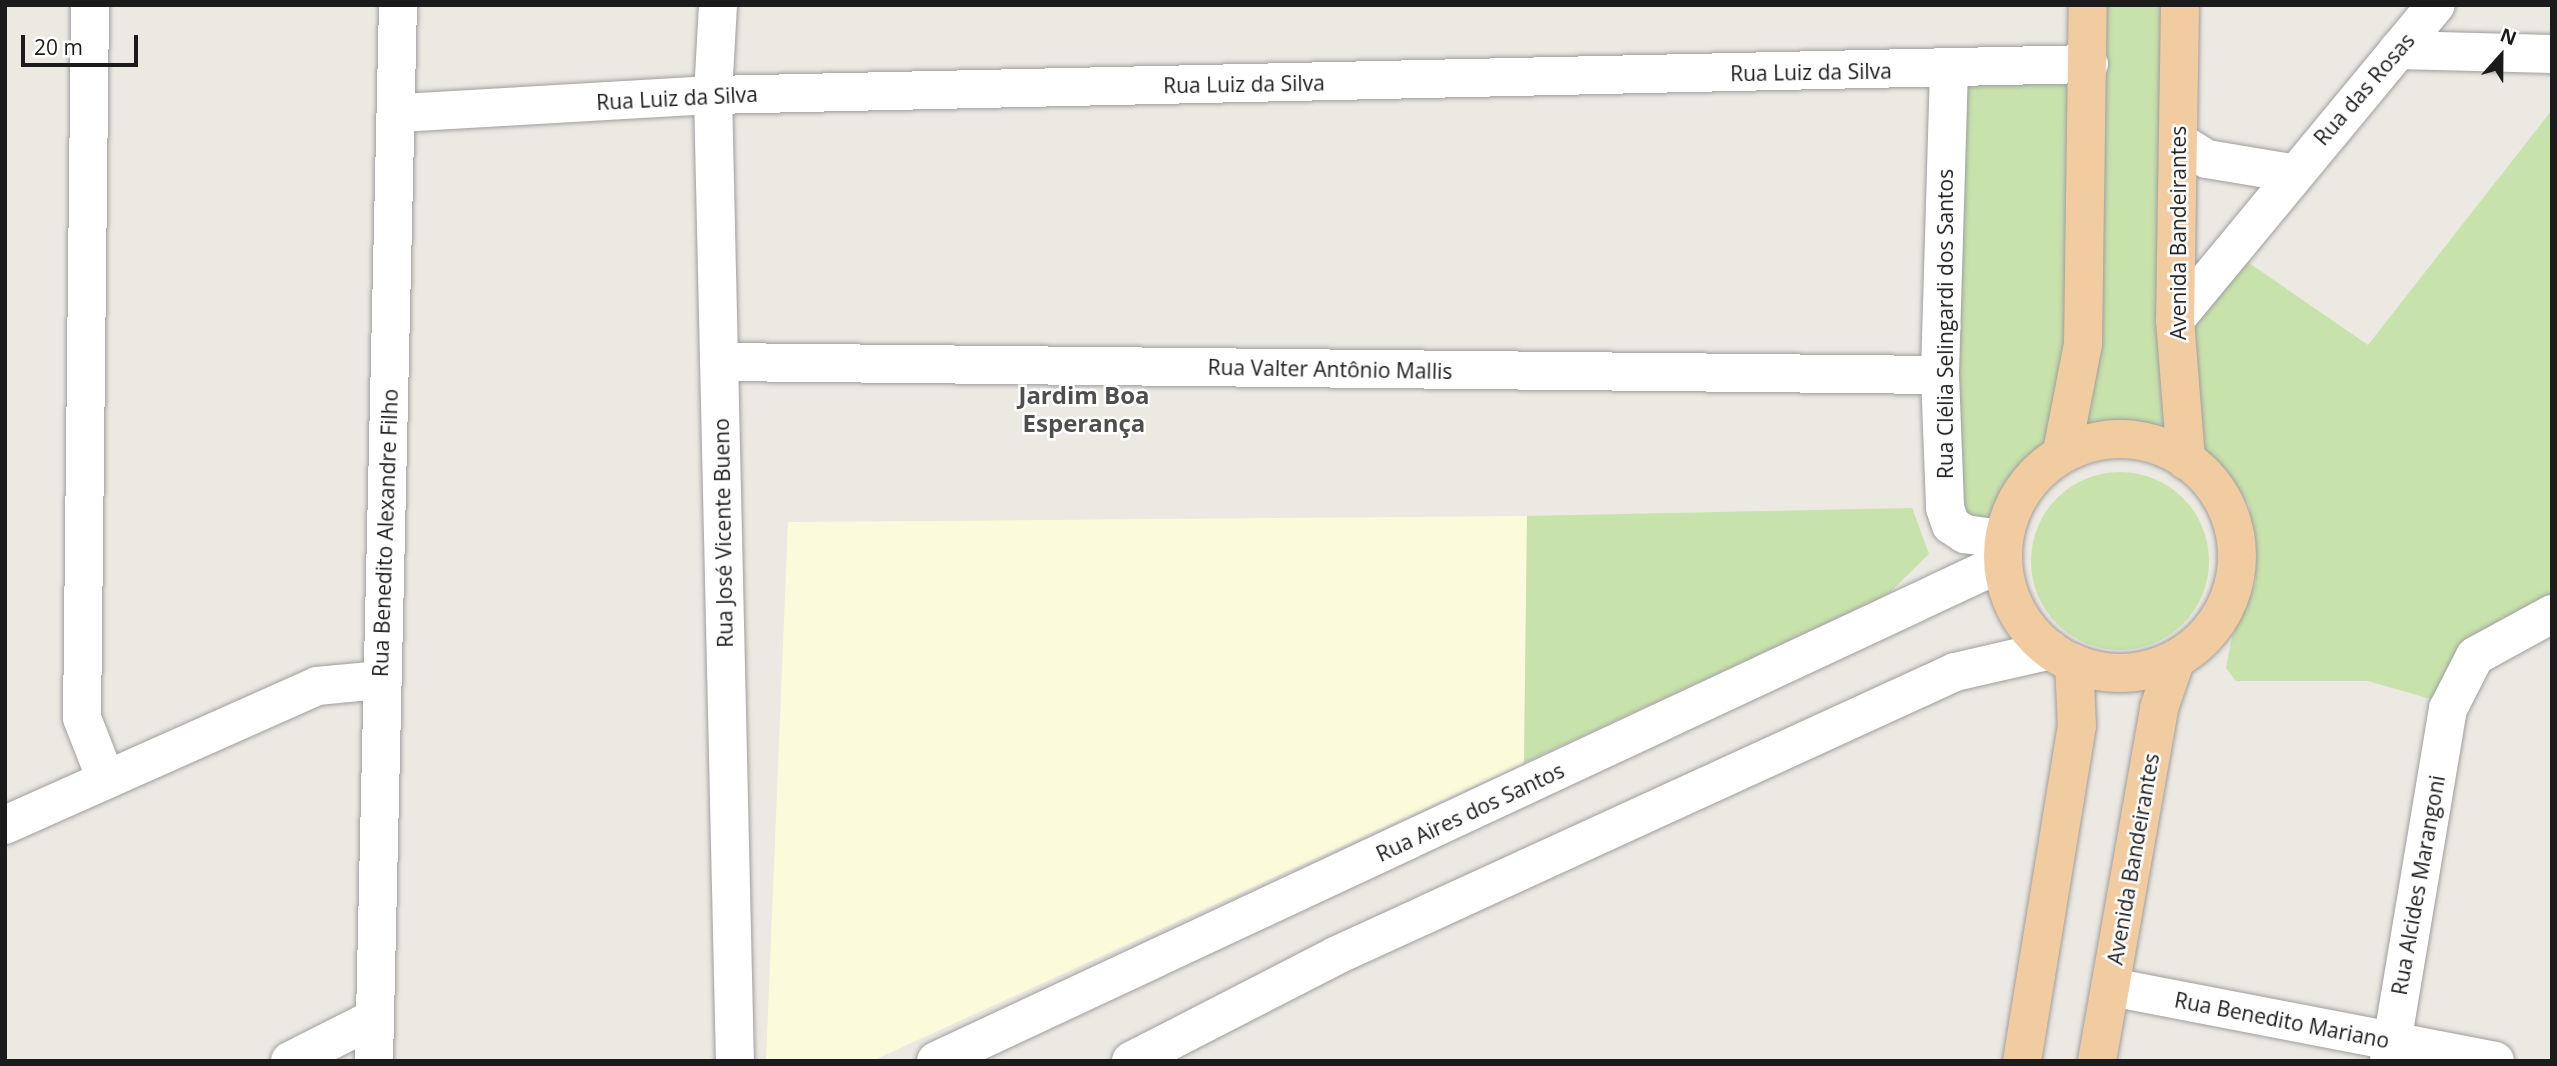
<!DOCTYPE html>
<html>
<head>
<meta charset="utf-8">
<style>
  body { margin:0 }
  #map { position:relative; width:2557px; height:1066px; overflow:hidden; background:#ece8e2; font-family:"Open Sans",sans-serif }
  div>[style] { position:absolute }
  .education>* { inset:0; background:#fbfadb }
  .grass>* { inset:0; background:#c8e2ac }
  .round { border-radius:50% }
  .roads { filter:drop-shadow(0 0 2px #9f9f9f) drop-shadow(0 0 2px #9f9f9f) }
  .minor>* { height:38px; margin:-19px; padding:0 19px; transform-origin:19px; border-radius:19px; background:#fff }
  .major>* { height:38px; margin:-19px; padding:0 19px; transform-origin:19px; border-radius:19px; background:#f2cca1 }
  .major>.ring { margin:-19px; padding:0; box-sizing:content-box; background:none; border:38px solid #f2cca1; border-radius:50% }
  span { translate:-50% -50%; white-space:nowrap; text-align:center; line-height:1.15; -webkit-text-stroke:5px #fff; paint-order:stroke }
  .street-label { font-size:21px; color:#1b1b1b }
  .quarter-label { font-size:24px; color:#4e4e4e; font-weight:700 }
  .frame { position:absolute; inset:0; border:7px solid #1b1b1b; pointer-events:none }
  .north { position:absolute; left:2466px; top:21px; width:70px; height:70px; -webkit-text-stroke:5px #fff; paint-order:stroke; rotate:21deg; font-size:19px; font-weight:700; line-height:28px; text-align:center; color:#1b1b1b }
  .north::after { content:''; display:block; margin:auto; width:24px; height:32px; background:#1b1b1b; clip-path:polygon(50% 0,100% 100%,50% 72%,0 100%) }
  .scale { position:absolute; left:21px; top:35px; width:117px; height:32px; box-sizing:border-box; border:4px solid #1b1b1b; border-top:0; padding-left:9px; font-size:21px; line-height:24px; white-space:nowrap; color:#1b1b1b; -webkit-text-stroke:5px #fff; paint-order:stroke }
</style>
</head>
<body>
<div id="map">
  <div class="education">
    <div style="clip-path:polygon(1527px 516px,1524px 763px,872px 1061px,766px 1061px,788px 522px)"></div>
  </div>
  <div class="grass">
    <div style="clip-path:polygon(2099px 5px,2167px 5px,2172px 441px,2108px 426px,2074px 433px)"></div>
    <div style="clip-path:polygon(2073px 75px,2073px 295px,2061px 372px,2043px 449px,2007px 487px,1994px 521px,1969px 517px,1955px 492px,1958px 79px)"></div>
    <div style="clip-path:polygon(2552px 110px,2552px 595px,2470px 639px,2434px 700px,2368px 681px,2236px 681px,2226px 668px,2232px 636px,2256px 582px,2249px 504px,2200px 452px,2188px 319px,2242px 258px,2368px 345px)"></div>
    <div class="round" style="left:2031px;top:472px;width:178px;height:178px"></div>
    <div style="clip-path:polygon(1912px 508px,1929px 554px,1886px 596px,1524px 763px,1527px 516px)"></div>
  </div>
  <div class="roads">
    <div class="minor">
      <div style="left:90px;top:5px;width:713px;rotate:90.64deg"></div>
      <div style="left:82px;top:718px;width:63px;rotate:68.7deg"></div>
      <div style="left:718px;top:5px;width:90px;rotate:93.2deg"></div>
      <div style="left:713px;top:95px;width:966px;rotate:88.7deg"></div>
      <div style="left:2398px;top:50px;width:154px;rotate:1.5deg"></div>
      <div style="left:1949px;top:69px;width:306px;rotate:91.7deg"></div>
      <div style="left:1940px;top:375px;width:133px;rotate:87.8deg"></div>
      <div style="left:1945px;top:508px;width:18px;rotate:71deg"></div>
      <div style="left:1951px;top:525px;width:17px;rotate:33deg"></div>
      <div style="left:1965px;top:534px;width:37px;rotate:8deg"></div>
      <div style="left:400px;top:113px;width:314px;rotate:-3.3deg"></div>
      <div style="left:713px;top:95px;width:1376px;rotate:-1.29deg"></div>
      <div style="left:2178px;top:141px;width:34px;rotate:32deg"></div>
      <div style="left:2207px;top:159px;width:85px;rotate:9.5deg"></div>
      <div style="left:2175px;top:320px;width:409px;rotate:-50.4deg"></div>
      <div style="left:719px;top:362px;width:1221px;rotate:0.61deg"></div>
      <div style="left:5px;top:825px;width:342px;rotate:-24deg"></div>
      <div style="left:317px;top:686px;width:62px;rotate:-5.5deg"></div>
      <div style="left:2111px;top:987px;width:391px;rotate:10.9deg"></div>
      <div style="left:290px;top:1061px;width:93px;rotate:-26.8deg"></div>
      <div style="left:374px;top:1061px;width:1056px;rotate:-88.7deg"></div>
      <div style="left:936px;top:1061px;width:1178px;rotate:-25.06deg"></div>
      <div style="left:1131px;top:1061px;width:229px;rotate:-27.2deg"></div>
      <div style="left:1335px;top:956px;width:682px;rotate:-24.61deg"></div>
      <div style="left:1955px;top:672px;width:98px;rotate:-12.9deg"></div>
      <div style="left:2389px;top:1061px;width:357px;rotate:-80.5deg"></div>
      <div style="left:2448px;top:709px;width:59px;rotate:-63deg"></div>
      <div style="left:2475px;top:656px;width:88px;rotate:-28.6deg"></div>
    </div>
    <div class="major">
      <div style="left:2180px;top:5px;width:315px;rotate:90.9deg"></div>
      <div style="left:2175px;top:320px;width:141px;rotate:85.5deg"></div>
      <div class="ring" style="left:2003px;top:439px;width:196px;height:196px"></div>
      <div style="left:2062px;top:452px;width:110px;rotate:-79deg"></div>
      <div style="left:2083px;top:344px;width:339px;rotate:-89.2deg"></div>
      <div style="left:2022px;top:1061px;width:339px;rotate:-80.7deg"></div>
      <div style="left:2077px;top:726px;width:63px;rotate:-92.7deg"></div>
      <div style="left:2097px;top:1061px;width:358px;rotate:-80deg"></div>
      <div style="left:2159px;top:708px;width:52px;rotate:-70.9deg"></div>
    </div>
  </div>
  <div class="street-label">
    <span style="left:1811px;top:72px;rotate:-1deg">Rua Luiz da Silva</span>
    <span style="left:1244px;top:84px;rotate:-1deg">Rua Luiz da Silva</span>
    <span style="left:2364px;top:89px;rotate:-49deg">Rua das Rosas</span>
    <span style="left:677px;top:98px;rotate:-3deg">Rua Luiz da Silva</span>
    <span style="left:2178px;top:233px;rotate:-90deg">Avenida Bandeirantes</span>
    <span style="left:1945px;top:324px;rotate:-90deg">Rua Clélia Selingardi dos Santos</span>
    <span style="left:1330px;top:369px;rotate:1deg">Rua Valter Antônio Mallis</span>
    <span style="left:385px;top:533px;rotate:-88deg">Rua Benedito Alexandre Filho</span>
    <span style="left:723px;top:533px;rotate:-91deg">Rua José Vicente Bueno</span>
    <span style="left:1470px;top:812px;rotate:-25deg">Rua Aires dos Santos</span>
    <span style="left:2133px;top:859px;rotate:-80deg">Avenida Bandeirantes</span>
    <span style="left:2418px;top:885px;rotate:-80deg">Rua Alcides Marangoni</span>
    <span style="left:2282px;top:1020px;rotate:11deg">Rua Benedito Mariano</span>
  </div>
  <div class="quarter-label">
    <span style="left:1084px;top:409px">Jardim Boa<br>Esperança</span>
  </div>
  <div class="frame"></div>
  <div class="north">N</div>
  <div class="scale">20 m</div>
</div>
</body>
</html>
